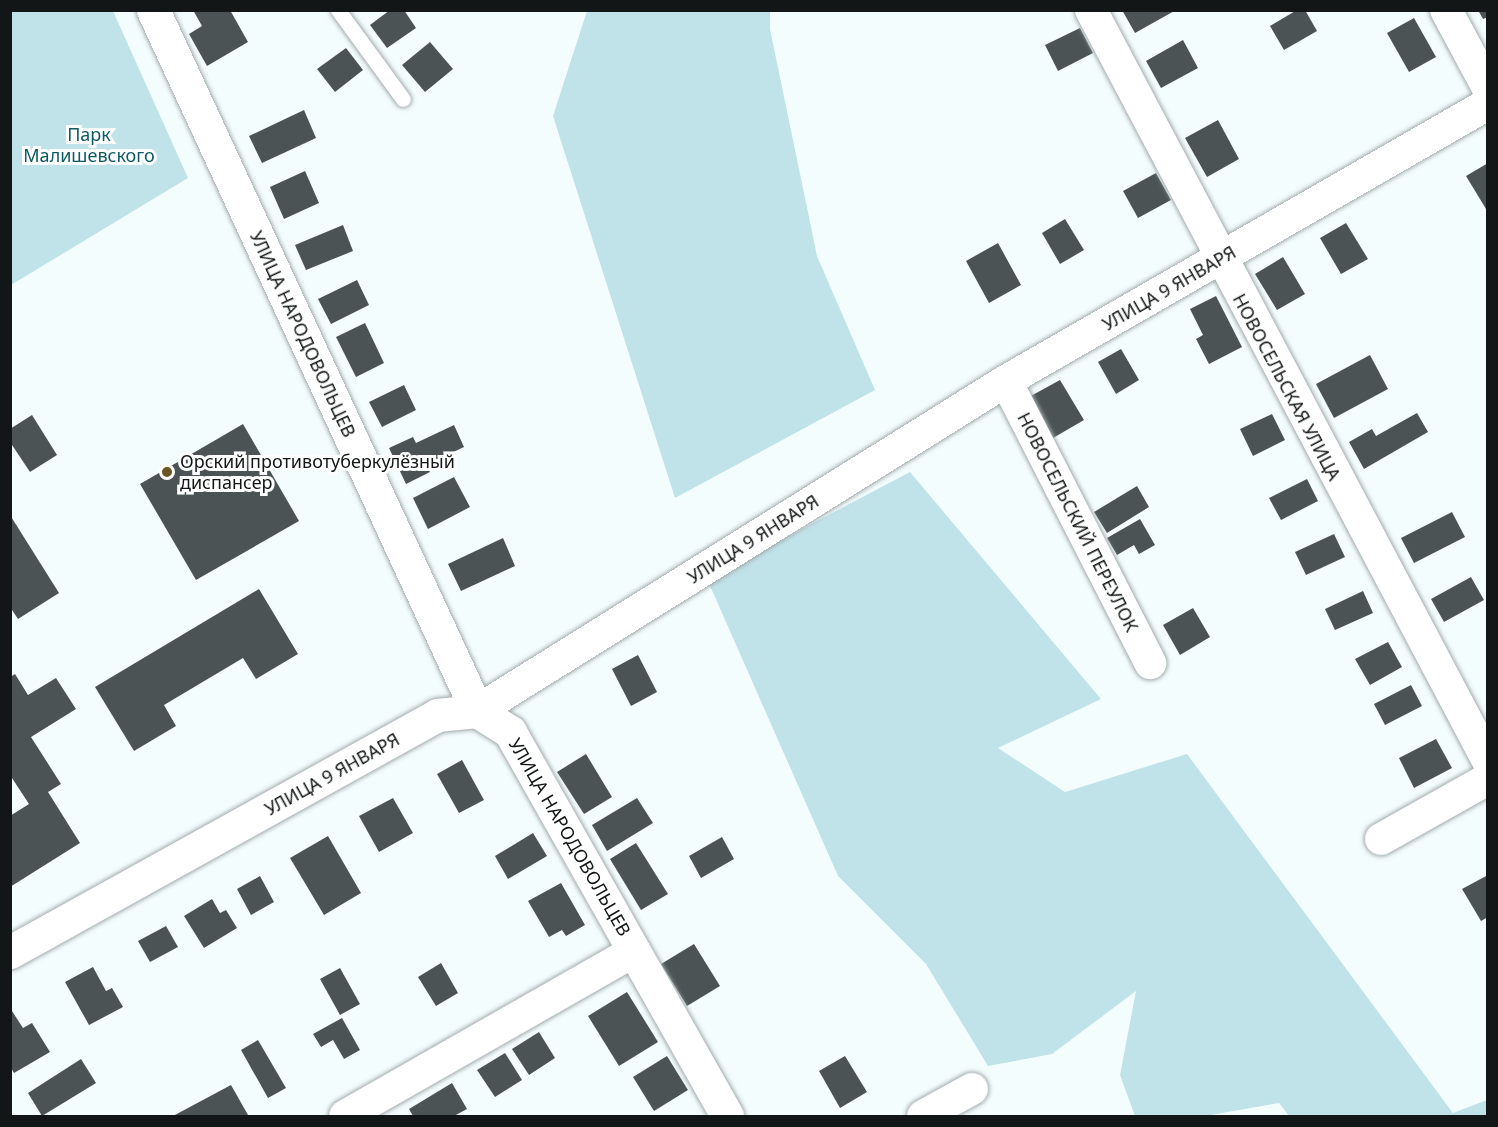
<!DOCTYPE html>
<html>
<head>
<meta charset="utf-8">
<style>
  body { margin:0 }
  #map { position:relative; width:1498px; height:1127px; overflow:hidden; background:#f4fdfe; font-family:"Noto Sans",sans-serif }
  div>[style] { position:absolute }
  .green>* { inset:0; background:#c0e3e9 }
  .building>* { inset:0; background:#4c5354 }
  .roads { filter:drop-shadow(0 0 2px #a3abac) drop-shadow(0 0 2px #a3abac) }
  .service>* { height:15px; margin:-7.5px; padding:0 7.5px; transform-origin:7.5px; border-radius:7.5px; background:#fff }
  .minor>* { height:32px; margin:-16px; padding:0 16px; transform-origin:16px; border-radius:16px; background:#fff }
  .secondary>* { height:33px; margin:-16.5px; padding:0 16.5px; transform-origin:16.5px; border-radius:16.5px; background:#fff }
  .dots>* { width:16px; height:16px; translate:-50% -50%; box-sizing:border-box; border:3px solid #fff; border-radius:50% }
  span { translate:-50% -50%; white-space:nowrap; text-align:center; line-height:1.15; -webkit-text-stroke:6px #fff; paint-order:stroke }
  .park-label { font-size:18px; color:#0d5a63 }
  .street-label { font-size:18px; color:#131616 }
  .poi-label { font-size:18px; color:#131616 }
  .left { translate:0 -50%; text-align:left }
  .frame { position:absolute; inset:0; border:12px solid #131616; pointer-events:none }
</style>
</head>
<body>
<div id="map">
  <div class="green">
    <div style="clip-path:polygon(11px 10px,113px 11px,188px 178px,11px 285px)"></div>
    <div style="clip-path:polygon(587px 11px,770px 11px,770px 29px,817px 256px,875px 390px,675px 498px,553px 116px)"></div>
    <div style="clip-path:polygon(910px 472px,1101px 699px,998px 748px,1065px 792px,1187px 754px,1453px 1113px,1487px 1100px,1487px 1116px,1289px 1116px,1279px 1103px,1205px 1116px,1135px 1116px,1120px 1075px,1136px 991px,1052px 1054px,988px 1066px,926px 964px,838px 876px,707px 579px)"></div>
  </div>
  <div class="building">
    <div style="clip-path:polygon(193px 10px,230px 10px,248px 42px,207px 66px,189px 34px,202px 26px)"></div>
    <div style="clip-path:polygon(390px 10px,404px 10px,416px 28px,387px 48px,370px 25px)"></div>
    <div style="clip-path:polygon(1122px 10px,1176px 10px,1135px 33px)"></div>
    <div style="clip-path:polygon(1297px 10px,1305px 10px,1317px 31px,1284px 50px,1270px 26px)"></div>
    <div style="clip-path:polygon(1478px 10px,1488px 10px,1488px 17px,1483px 19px)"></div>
    <div style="clip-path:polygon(1414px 18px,1436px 57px,1409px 72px,1387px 33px)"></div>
    <div style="clip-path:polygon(1080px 28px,1093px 53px,1058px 71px,1045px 45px)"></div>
    <div style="clip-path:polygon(1183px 40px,1198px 68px,1161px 88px,1146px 61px)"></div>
    <div style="clip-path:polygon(430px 42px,453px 69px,425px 92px,402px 65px)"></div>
    <div style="clip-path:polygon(346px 48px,363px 70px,335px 92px,317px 69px)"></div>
    <div style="clip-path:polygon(304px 110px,316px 138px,262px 163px,249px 136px)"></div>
    <div style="clip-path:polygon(1218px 120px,1239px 159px,1207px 177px,1185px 138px)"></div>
    <div style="clip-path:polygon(1488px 163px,1488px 208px,1486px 209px,1466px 176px)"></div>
    <div style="clip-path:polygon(305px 171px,319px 203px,284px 219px,270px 187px)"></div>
    <div style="clip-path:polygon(1156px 173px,1171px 200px,1138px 218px,1123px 191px)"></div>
    <div style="clip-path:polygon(1065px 219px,1084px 250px,1060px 264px,1042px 233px)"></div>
    <div style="clip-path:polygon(1346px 223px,1368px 259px,1341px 274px,1320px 238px)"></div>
    <div style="clip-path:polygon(343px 225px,353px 251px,306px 270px,295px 245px)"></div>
    <div style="clip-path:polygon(998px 243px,1021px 285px,989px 303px,966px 261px)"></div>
    <div style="clip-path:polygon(1283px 257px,1305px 294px,1277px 310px,1255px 274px)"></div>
    <div style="clip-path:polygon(357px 280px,369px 305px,331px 324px,318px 299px)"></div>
    <div style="clip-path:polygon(1216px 296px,1242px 347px,1209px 364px,1196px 339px,1203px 335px,1190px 309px)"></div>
    <div style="clip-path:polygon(365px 323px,384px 363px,356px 377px,336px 337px)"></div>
    <div style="clip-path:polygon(1121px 349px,1139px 380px,1116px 394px,1098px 362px)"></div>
    <div style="clip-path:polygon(1370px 355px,1388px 389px,1334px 418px,1316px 384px)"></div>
    <div style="clip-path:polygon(1060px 380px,1084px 420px,1053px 438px,1029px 397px)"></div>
    <div style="clip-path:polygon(404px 385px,416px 410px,382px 427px,369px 402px)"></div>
    <div style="clip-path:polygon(1417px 413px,1428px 432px,1364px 469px,1349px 442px,1372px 429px,1376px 436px)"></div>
    <div style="clip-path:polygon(1272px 414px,1285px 440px,1253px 456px,1240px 429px)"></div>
    <div style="clip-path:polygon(32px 415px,57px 455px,30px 472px,10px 442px,10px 429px)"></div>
    <div style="clip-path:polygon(243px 424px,299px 521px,196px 580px,140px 484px)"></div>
    <div style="clip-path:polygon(454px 425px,464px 447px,426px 465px,430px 472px,406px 484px,389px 448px,413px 437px,416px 443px)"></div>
    <div style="clip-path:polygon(454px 477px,470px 507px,428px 529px,413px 498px)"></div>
    <div style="clip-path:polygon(1307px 479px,1318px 501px,1281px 520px,1269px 498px)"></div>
    <div style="clip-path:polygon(1137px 486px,1149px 507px,1107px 533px,1094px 512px)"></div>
    <div style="clip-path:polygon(1452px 512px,1465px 537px,1414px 563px,1401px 538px)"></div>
    <div style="clip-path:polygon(10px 515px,59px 593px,18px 619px,10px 607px)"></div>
    <div style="clip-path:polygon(1140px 519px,1155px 545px,1139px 554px,1134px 545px,1117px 555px,1107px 538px)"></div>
    <div style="clip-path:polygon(1334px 534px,1345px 557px,1306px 575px,1295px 552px)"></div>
    <div style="clip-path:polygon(503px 538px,515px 566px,461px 591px,448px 564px)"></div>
    <div style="clip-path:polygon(1471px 577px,1484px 600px,1444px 622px,1431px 599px)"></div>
    <div style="clip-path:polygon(259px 589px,298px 654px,256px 679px,243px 658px,164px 705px,176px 726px,134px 751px,95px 687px)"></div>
    <div style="clip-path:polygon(1363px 591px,1373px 613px,1335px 630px,1325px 609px)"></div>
    <div style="clip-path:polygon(1193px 608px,1210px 637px,1180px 655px,1163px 625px)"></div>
    <div style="clip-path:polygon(1388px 642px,1402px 667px,1370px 685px,1355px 659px)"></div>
    <div style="clip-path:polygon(638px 655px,657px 692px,631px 706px,612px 669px)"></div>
    <div style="clip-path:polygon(15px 674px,28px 695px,56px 678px,76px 709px,31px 737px,61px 784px,48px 792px,80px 843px,10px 887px,10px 816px,29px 804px,10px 775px,10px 677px)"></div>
    <div style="clip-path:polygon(1411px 685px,1422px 706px,1385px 725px,1374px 704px)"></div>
    <div style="clip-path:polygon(1436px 739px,1452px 768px,1414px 788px,1399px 758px)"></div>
    <div style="clip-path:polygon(586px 754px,612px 797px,584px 814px,557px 772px)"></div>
    <div style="clip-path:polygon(462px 760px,484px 800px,459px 813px,437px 774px)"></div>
    <div style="clip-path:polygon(393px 798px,413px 833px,379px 852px,359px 816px)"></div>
    <div style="clip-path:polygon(637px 798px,653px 823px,607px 851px,592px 825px)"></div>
    <div style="clip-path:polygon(533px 833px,547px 856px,508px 879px,495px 856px)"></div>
    <div style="clip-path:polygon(328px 836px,361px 893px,324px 915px,290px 858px)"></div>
    <div style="clip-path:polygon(722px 837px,734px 859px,701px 878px,689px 856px)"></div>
    <div style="clip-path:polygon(636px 843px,668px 894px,641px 910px,610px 859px)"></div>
    <div style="clip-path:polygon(1488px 875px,1488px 917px,1481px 921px,1462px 889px)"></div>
    <div style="clip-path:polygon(260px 876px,274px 902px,251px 915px,237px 889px)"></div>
    <div style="clip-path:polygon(561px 883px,585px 925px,566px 936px,562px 930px,549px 937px,528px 901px)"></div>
    <div style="clip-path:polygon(212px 899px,220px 913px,226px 910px,237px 928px,204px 948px,184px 916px)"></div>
    <div style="clip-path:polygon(166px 926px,178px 947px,150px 962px,138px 941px)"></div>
    <div style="clip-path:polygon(694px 944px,720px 986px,687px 1006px,661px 964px)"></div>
    <div style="clip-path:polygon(441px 963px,458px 993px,436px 1006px,418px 977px)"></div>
    <div style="clip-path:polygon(93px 967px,106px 991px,112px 988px,123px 1007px,89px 1025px,65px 982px)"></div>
    <div style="clip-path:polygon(340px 968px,360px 1004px,340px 1015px,320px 979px)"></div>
    <div style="clip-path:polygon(627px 992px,658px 1042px,619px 1066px,588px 1016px)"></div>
    <div style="clip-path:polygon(12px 1011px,23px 1028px,32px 1023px,50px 1052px,14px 1073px,10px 1066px)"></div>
    <div style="clip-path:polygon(342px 1018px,360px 1050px,344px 1059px,333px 1040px,321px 1047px,313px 1034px)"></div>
    <div style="clip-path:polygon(539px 1032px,555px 1058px,529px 1075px,512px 1049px)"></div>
    <div style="clip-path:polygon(258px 1040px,286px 1088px,268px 1098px,241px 1050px)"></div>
    <div style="clip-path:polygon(505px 1053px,522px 1080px,495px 1097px,477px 1070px)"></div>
    <div style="clip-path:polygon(667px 1056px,688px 1090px,654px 1111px,633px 1077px)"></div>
    <div style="clip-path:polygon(845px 1056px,867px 1092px,840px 1108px,819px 1071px)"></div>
    <div style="clip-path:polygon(81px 1059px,96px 1083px,42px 1116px,28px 1093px)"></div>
    <div style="clip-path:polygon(452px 1083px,467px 1109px,454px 1116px,413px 1116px,409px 1109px)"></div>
    <div style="clip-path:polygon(231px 1085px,248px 1115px,173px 1116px)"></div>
  </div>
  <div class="roads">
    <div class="service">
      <div style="left:338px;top:10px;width:110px;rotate:53.9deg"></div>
    </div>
    <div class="minor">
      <div style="left:1091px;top:10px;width:849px;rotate:62.14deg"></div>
      <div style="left:1446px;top:10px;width:89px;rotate:61.7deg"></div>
      <div style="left:1006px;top:381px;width:317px;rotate:62.9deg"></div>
      <div style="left:477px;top:711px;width:623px;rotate:-31.96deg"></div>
      <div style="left:1006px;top:381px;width:556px;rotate:-29.89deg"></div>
      <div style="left:1381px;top:839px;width:123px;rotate:-29.3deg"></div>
      <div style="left:345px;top:1116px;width:333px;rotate:-29.7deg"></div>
      <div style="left:923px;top:1116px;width:56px;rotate:-28.9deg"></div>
    </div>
    <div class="secondary">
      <div style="left:153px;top:10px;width:772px;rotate:65.19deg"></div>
      <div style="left:477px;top:711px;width:39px;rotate:32deg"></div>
      <div style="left:510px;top:732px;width:441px;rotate:60.5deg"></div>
      <div style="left:10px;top:952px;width:488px;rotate:-29deg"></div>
      <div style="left:437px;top:715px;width:40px;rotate:-5.7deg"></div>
    </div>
  </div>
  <div class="dots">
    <div style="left:167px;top:472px;background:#6d5626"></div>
  </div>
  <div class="park-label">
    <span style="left:89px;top:145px">Парк<br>Малишевского</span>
  </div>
  <div class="street-label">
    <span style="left:1169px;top:288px;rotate:-30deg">УЛИЦА 9 ЯНВАРЯ</span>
    <span style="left:303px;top:334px;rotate:65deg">УЛИЦА НАРОДОВОЛЬЦЕВ</span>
    <span style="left:1287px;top:387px;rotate:62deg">НОВОСЕЛЬСКАЯ УЛИЦА</span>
    <span style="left:1078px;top:522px;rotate:63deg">НОВОСЕЛЬСКИЙ ПЕРЕУЛОК</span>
    <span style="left:753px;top:539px;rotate:-32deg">УЛИЦА 9 ЯНВАРЯ</span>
    <span style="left:332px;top:774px;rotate:-29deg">УЛИЦА 9 ЯНВАРЯ</span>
    <span style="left:570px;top:837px;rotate:60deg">УЛИЦА НАРОДОВОЛЬЦЕВ</span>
  </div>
  <div class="poi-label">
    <span class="left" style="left:180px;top:472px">Орский противотуберкулёзный<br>диспансер</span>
  </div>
  <div class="frame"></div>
</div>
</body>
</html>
